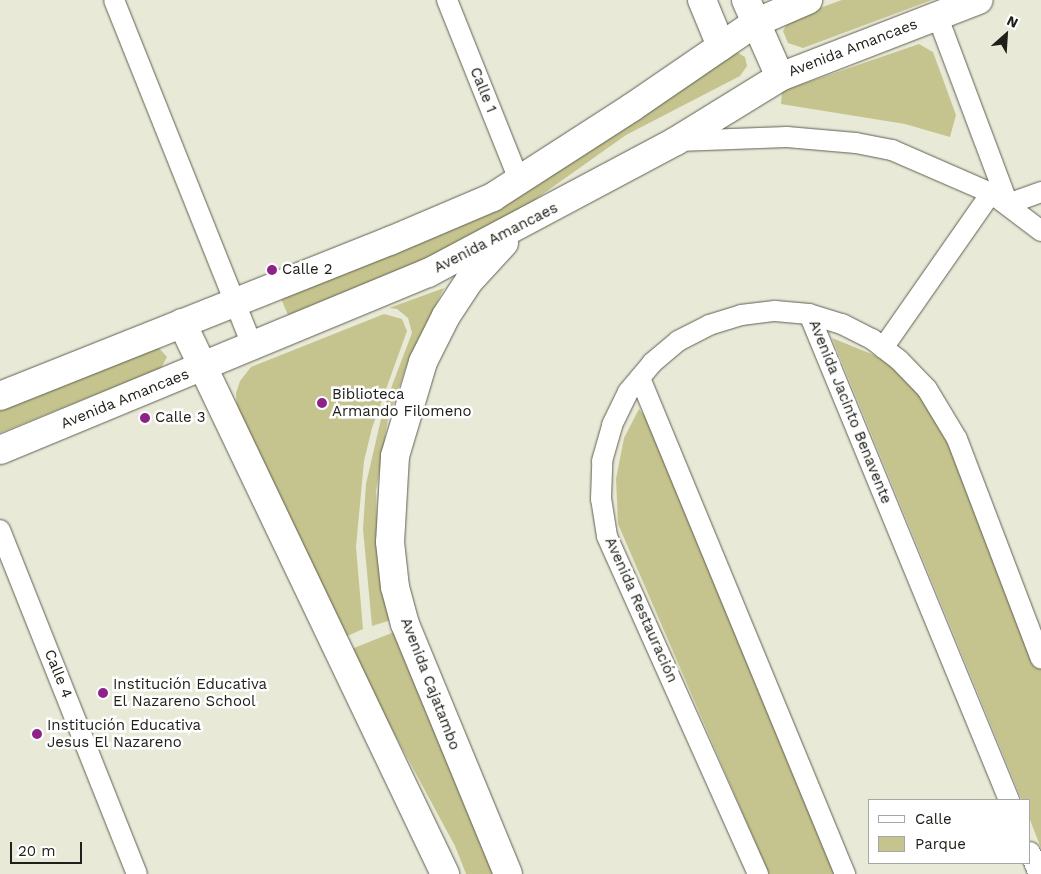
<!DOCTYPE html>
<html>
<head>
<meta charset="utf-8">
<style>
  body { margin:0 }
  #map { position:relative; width:1041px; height:874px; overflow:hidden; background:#e9e9d8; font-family:"Work Sans",sans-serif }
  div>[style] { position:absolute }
  .green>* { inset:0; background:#c6c48e }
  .roads { filter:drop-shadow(0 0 1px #605f51) drop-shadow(0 0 1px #605f51) }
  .street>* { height:20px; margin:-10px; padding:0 10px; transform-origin:10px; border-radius:10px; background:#fff }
  .secondary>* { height:28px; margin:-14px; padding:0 14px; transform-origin:14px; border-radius:14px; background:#fff }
  .dots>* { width:14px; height:14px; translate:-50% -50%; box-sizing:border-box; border:2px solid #fff; border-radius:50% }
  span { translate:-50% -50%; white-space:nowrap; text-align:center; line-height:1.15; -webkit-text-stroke:5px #fff; paint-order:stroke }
  .street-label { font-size:15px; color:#20201a }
  .poi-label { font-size:15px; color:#20201a }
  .left { translate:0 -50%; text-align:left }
  .legend { position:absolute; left:868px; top:799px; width:162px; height:65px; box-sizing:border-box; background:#fff; border:1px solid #a6a6a3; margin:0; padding:6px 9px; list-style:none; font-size:15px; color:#20201a }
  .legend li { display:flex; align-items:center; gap:10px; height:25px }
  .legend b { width:25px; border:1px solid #a6a6a3 }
  .north { position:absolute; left:981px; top:10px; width:50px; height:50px; -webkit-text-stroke:4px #fff; paint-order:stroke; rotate:26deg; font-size:14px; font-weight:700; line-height:20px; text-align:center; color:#20201a }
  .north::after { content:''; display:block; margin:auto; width:18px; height:22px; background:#20201a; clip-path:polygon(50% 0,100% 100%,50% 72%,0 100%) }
  .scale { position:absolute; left:10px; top:842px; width:72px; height:22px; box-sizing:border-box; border:2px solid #20201a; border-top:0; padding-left:6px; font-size:15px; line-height:18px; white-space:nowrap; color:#20201a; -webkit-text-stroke:4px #fff; paint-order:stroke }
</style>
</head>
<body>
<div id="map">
  <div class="green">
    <div style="clip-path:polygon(842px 0,932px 0,803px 48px,788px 43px,783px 31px,789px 19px)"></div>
    <div style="clip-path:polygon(919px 44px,933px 52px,956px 115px,950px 137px,905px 124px,781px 104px,782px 91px)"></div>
    <div style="clip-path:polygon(735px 51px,745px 57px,747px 66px,740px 76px,626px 135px,488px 233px,288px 315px,279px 294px,438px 231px)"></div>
    <div style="clip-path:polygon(444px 288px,407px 364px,392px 408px,385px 404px,412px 333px,408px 318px,397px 309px,389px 308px)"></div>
    <div style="clip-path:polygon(384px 314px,402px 319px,407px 331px,372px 428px,364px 461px,356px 547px,363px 629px,345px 637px,237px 412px,236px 393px,240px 381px,251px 367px)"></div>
    <div style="clip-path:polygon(832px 338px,874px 355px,917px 383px,931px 398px,1041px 668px,1041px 848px,1030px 820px,1030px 800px,1022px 800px)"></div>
    <div style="clip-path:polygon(158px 347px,167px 357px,161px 368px,0 433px,0 405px)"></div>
    <div style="clip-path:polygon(639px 409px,662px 438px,842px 874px,769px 874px,618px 524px,616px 479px,624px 438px)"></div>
    <div style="clip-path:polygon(381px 419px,388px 419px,376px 491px,377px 521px,381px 569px,391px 620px,372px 626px,363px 529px,366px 484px)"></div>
    <div style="clip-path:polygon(394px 632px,495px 874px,466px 874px,455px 846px,349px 650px)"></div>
  </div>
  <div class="roads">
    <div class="street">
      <div style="left:114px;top:0;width:372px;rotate:68.2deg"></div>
      <div style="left:447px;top:0;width:194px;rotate:68.2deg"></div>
      <div style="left:937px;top:15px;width:202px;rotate:69.4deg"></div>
      <div style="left:678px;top:141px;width:109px;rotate:-2.1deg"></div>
      <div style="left:787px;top:137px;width:69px;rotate:5deg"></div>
      <div style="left:856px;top:143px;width:37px;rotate:11deg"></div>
      <div style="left:892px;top:150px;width:108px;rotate:23.5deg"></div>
      <div style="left:991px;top:193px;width:63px;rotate:37.2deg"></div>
      <div style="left:1008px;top:204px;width:35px;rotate:-20deg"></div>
      <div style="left:809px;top:314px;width:526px;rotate:67.63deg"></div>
      <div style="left:883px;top:348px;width:189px;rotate:-55.1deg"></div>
      <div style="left:640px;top:378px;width:537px;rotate:67.54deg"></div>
      <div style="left:0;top:530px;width:370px;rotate:68.3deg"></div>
      <div style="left:1030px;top:852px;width:24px;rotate:68deg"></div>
      <div style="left:758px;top:874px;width:370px;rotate:-114.1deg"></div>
      <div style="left:607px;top:536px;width:37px;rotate:-99deg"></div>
      <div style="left:601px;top:499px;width:38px;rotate:-88deg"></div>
      <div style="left:602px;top:461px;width:37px;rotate:-74deg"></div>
      <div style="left:612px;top:425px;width:37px;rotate:-64deg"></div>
      <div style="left:628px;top:392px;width:38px;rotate:-50deg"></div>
      <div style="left:652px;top:363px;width:34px;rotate:-40deg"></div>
      <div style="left:678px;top:341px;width:35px;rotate:-27deg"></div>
      <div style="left:709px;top:325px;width:34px;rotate:-17deg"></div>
      <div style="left:741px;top:315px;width:34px;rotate:-7deg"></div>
      <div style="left:775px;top:311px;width:34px;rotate:5deg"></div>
      <div style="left:809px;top:314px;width:34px;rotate:17deg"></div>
      <div style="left:842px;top:324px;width:34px;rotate:27deg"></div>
      <div style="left:872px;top:339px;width:34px;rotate:38deg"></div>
      <div style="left:899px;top:360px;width:40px;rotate:46deg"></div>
      <div style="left:927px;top:389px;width:58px;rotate:59deg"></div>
      <div style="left:957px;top:439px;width:235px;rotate:69.1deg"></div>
    </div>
    <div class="secondary">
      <div style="left:702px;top:0;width:50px;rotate:67.6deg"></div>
      <div style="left:746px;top:0;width:84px;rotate:66.2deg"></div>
      <div style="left:504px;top:243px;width:52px;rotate:132.6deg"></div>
      <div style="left:469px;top:281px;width:42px;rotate:123.3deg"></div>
      <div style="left:446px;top:316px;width:51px;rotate:116.6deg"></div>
      <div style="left:423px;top:362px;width:98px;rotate:106.6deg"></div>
      <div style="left:395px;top:456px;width:86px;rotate:93.3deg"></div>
      <div style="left:390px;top:542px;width:45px;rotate:83.7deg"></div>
      <div style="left:395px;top:587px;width:38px;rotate:75deg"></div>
      <div style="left:405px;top:624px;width:270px;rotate:67.6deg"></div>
      <div style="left:182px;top:323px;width:611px;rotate:64.48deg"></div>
      <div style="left:0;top:396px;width:420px;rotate:-21.7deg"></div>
      <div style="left:390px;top:241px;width:112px;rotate:-23.1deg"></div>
      <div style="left:493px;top:197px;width:164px;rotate:-32.8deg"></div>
      <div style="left:631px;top:108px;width:150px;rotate:-34.4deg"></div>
      <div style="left:755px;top:23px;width:58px;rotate:-23.5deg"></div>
      <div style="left:0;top:450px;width:463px;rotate:-22.5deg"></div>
      <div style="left:428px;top:273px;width:281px;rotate:-28deg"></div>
      <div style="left:676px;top:141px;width:122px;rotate:-31.6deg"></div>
      <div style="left:780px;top:77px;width:213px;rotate:-21.2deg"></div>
    </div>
  </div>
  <div class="dots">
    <div style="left:272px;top:270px;background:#8d2388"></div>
    <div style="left:322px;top:403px;background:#8d2388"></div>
    <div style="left:145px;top:418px;background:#8d2388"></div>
    <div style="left:103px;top:693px;background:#8d2388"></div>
    <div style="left:37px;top:734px;background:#8d2388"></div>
  </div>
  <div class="street-label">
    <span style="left:853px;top:48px;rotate:-21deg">Avenida Amancaes</span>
    <span style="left:483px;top:90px;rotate:68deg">Calle 1</span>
    <span style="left:496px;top:238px;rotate:-27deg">Avenida Amancaes</span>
    <span style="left:125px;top:399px;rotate:-22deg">Avenida Amancaes</span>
    <span style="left:850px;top:412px;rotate:68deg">Avenida Jacinto Benavente</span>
    <span style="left:641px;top:610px;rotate:66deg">Avenida Restauración</span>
    <span style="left:58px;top:674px;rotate:68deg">Calle 4</span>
    <span style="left:430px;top:684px;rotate:69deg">Avenida Cajatambo</span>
  </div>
  <div class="poi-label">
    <span class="left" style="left:282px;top:270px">Calle 2</span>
    <span class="left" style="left:332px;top:403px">Biblioteca<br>Armando Filomeno</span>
    <span class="left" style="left:155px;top:418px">Calle 3</span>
    <span class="left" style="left:113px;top:693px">Institución Educativa<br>El Nazareno School</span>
    <span class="left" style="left:47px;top:734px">Institución Educativa<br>Jesus El Nazareno</span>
  </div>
  <ul class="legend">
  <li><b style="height:6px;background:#fff"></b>Calle</li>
  <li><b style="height:14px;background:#c6c48e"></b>Parque</li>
  </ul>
  <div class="north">N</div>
  <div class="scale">20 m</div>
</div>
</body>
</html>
